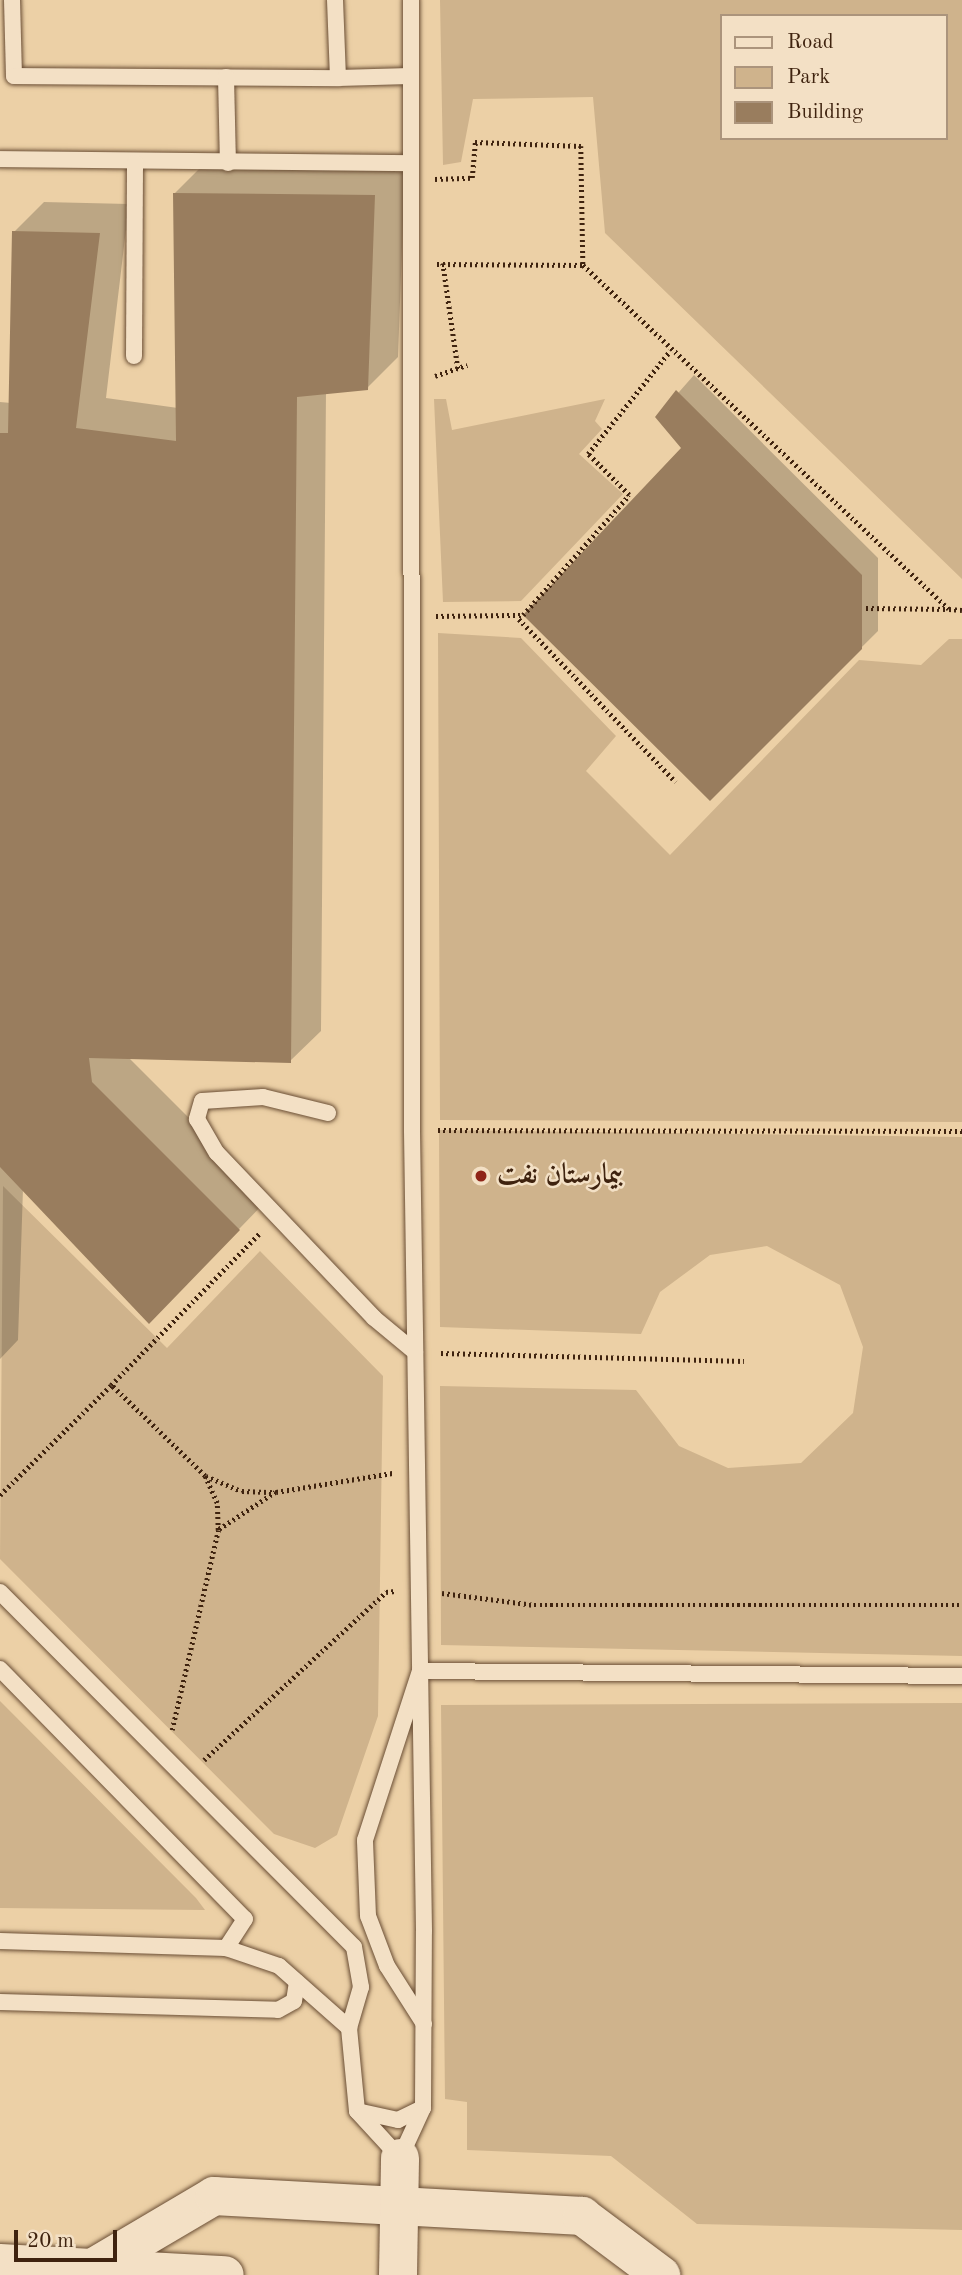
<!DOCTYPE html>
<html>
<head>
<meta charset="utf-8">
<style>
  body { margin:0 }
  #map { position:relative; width:962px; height:2275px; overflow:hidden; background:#ecd0a6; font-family:"Old Standard TT",Amiri,serif }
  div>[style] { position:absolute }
  .green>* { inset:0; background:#cfb38c }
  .shadow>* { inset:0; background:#0003 }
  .building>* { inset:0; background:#997d5e }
  .path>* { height:4.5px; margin-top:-2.25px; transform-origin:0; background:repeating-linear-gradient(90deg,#3f230f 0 2px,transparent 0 5.5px) }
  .roads { filter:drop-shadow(0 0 2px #6a4e35) drop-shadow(0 0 2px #6a4e35) }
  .service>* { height:16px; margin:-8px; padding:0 8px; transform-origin:8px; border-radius:8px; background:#f3e0c5 }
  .secondary>* { height:38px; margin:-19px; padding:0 19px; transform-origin:19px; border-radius:19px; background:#f3e0c5 }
  .dots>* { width:19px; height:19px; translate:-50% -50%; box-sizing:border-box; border:4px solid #f3e0c5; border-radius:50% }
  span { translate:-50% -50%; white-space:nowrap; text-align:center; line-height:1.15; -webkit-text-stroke:5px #f3e0c5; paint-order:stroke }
  .poi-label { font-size:28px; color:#3f230f; font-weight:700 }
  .left { translate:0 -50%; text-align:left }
  .legend { position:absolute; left:720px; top:14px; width:228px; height:126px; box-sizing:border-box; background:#f3e0c5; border:2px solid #ab947c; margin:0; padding:9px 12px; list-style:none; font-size:21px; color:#3f230f }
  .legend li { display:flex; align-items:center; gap:14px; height:35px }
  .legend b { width:35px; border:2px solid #ab947c }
  .scale { position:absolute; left:14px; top:2230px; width:103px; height:32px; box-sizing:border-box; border:4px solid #3f230f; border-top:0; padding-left:9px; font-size:21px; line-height:24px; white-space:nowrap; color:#3f230f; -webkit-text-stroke:5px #f3e0c5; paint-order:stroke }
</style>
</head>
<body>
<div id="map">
  <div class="green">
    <div style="clip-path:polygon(evenodd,440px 0,962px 0,962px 579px,605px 233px,593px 97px,473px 99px,461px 162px,443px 165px,440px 0,722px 16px,946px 16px,946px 138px,722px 138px,722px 16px)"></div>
    <div style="clip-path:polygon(434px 399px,446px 399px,452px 430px,605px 399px,595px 421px,602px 429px,579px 454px,623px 494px,521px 601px,443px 602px)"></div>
    <div style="clip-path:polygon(438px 633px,521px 638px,616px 736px,586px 771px,670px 855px,859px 660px,921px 665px,949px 639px,962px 639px,962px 1122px,440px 1120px)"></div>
    <div style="clip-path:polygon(439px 1130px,962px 1137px,962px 1656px,441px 1645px,440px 1386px,636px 1390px,679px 1446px,728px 1468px,801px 1463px,853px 1413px,863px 1347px,840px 1285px,767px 1246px,710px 1255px,660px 1292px,641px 1334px,440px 1327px)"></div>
    <div style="clip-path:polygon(3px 1186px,167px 1348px,260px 1251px,383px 1376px,378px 1716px,337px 1835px,315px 1848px,274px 1834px,0 1559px)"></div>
    <div style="clip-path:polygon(0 1701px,196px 1898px,205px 1910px,0 1908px)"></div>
    <div style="clip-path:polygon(962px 1703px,962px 2230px,697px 2224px,611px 2156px,467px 2150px,467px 2102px,445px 2099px,441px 1705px)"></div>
  </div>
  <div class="shadow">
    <div style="clip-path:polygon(205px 163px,405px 165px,398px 357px,367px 388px,326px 392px,321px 1031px,290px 1061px,128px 1057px,269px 1198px,179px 1291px,23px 1189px,18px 1340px,0 1359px,0 402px,11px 403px,14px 232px,44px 202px,129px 204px,106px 398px,178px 408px,175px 193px)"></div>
    <div style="clip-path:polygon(694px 375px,878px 558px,878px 631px,710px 798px,684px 448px,657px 417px)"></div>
  </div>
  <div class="building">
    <div style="clip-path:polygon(173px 193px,375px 195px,368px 390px,297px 397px,291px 1063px,89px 1058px,92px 1082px,240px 1230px,149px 1324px,0 1167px,0 433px,8px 433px,12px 231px,100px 233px,76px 428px,176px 441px)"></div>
    <div style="clip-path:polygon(676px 390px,862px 575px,862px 649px,710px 801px,523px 615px,681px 448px,655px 417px)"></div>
  </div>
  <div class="path">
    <div style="left:435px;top:179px;width:37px;rotate:-2deg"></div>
    <div style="left:472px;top:178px;width:36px;rotate:-85deg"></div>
    <div style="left:475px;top:142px;width:106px;rotate:2.2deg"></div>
    <div style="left:581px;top:146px;width:119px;rotate:89deg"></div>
    <div style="left:583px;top:265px;width:502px;rotate:43.23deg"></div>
    <div style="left:949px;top:609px;width:13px;rotate:4deg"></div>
    <div style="left:443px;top:263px;width:107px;rotate:81.9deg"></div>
    <div style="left:437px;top:264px;width:146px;rotate:0.4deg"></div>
    <div style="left:435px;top:376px;width:34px;rotate:-19deg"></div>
    <div style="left:866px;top:608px;width:82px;rotate:0.7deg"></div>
    <div style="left:436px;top:616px;width:87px;rotate:-0.7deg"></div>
    <div style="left:523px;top:615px;width:160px;rotate:-48.5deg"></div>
    <div style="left:629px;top:495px;width:58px;rotate:-135deg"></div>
    <div style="left:588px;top:454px;width:132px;rotate:-51.5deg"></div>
    <div style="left:519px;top:619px;width:226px;rotate:46.1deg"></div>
    <div style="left:438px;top:1130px;width:524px;rotate:0.11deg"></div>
    <div style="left:441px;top:1353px;width:303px;rotate:1.5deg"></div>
    <div style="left:206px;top:1476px;width:39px;rotate:23deg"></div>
    <div style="left:242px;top:1491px;width:34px;rotate:2deg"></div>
    <div style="left:276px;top:1492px;width:118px;rotate:-9.3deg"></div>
    <div style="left:0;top:1495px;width:156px;rotate:-44.7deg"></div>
    <div style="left:219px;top:1529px;width:67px;rotate:-33.5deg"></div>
    <div style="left:442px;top:1593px;width:93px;rotate:7.4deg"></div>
    <div style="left:534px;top:1605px;width:428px"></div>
    <div style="left:172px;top:1730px;width:205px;rotate:-77deg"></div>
    <div style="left:218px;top:1530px;width:27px;rotate:-92deg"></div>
    <div style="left:217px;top:1503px;width:30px;rotate:-114deg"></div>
    <div style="left:205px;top:1476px;width:131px;rotate:-135.9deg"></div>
    <div style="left:111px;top:1385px;width:214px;rotate:-45.6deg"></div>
    <div style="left:204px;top:1760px;width:248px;rotate:-42.7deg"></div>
    <div style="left:386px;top:1592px;width:9px;rotate:-6deg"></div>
  </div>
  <div class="roads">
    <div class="service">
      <div style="left:12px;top:0;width:76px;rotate:88.5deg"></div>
      <div style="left:14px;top:76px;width:324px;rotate:0.4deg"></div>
      <div style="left:338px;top:78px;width:78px;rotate:-92.2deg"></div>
      <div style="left:226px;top:77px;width:86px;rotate:88.7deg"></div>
      <div style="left:338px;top:78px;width:72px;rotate:-1.6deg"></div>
      <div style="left:0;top:159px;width:409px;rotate:0.6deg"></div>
      <div style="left:134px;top:356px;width:193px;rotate:-89.7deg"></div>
      <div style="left:328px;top:1113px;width:67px;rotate:-166.2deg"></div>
      <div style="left:263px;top:1097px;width:61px;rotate:176.2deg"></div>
      <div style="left:202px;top:1101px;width:19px;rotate:106deg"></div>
      <div style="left:197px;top:1119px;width:39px;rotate:60deg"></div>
      <div style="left:217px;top:1153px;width:228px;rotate:46.4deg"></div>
      <div style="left:374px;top:1318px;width:53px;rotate:39.7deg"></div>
      <div style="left:0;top:1592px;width:501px;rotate:45.08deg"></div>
      <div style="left:354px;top:1947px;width:41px;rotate:80.1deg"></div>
      <div style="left:361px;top:1987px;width:43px;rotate:106.3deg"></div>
      <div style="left:0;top:1669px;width:350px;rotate:45.6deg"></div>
      <div style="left:245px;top:1919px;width:35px;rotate:123deg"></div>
      <div style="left:0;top:1941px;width:226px;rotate:1.8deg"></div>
      <div style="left:226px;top:1948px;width:56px;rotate:18.8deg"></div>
      <div style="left:279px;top:1966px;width:94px;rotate:41.5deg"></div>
      <div style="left:349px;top:2028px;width:83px;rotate:84.5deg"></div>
      <div style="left:357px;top:2111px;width:64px;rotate:47.5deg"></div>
      <div style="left:400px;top:2158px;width:55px;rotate:-65.3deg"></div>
      <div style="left:423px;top:2108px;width:177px;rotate:-89.7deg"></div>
      <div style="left:424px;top:1931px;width:801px;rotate:-90.86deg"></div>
      <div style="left:412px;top:1130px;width:1130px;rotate:-90.05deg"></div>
      <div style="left:0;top:2002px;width:278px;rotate:1.6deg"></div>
      <div style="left:278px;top:2010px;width:18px;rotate:-29deg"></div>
      <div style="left:294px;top:2001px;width:19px;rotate:-81deg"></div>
      <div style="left:424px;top:2024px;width:69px;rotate:-122.5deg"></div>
      <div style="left:387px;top:1966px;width:53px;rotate:-110.8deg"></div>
      <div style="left:368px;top:1916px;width:76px;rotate:-92.3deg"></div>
      <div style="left:365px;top:1840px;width:178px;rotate:-72deg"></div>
      <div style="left:420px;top:1671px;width:542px;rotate:0.53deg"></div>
      <div style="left:357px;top:2111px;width:42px;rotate:12.4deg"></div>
      <div style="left:398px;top:2120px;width:28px;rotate:-26deg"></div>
    </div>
    <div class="secondary">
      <div style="left:0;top:2263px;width:225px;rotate:3.1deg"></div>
      <div style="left:92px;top:2268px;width:142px;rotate:-30.5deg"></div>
      <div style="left:214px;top:2196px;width:369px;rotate:3.1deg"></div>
      <div style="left:582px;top:2216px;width:99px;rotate:36.8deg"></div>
      <div style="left:398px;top:2275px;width:117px;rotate:-89deg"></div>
    </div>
  </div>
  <div class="dots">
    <div style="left:481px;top:1176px;background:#8f2418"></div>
  </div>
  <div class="poi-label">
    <span class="left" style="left:497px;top:1176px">بیمارستان نفت</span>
  </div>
  <ul class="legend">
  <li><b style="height:9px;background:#f3e0c5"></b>Road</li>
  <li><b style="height:19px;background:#cfb38c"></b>Park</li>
  <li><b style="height:19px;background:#997d5e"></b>Building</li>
  </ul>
  <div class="scale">20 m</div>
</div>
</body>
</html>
